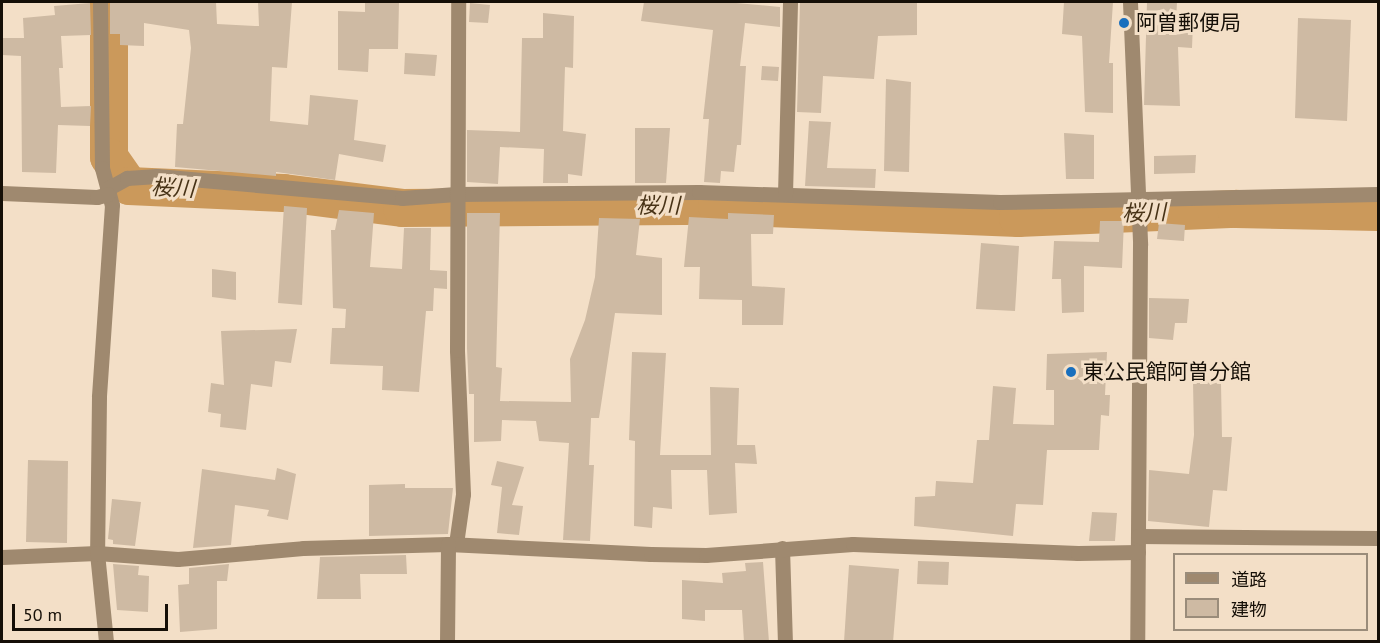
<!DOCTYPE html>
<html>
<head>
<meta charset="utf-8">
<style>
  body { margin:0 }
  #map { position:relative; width:1380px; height:643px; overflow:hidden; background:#f3dfc7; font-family:"PT Sans","Noto Sans JP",sans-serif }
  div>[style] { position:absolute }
  .river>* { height:38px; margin:-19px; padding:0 19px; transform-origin:19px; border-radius:19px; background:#cb995b }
  .building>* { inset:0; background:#cebaa3 }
  .street>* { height:15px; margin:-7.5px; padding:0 7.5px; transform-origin:7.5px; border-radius:7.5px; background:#9f896f }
  .dots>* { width:16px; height:16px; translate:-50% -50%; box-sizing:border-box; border:3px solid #f3dfc7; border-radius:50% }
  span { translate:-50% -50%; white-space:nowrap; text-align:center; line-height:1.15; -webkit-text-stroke:6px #f3dfc7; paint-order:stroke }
  .poi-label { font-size:21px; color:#150f07 }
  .left { translate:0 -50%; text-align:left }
  .water-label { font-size:22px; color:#483317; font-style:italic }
  .frame { position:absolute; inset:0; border:3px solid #150f07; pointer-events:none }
  .legend { position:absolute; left:1173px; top:553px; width:195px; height:78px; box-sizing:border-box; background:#f3dfc7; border:2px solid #9a8c7a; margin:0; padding:8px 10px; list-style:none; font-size:18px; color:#150f07 }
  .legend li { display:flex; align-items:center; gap:12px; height:30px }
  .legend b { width:30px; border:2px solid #9a8c7a }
  .scale { position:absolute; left:12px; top:604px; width:156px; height:27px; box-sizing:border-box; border:3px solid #150f07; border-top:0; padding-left:8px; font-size:18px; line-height:21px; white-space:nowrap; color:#150f07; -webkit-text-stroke:4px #f3dfc7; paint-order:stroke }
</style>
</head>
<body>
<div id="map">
  <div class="river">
    <div style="left:109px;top:2px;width:155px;rotate:90deg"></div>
    <div style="left:109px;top:157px;width:35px;rotate:55deg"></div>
    <div style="left:129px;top:186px;width:155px;rotate:2.6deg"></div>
    <div style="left:284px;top:193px;width:119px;rotate:7.2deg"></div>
    <div style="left:402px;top:208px;width:315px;rotate:-0.4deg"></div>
    <div style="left:717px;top:206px;width:301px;rotate:2.3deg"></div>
    <div style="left:1018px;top:218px;width:218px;rotate:-2.4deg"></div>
    <div style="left:1236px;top:209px;width:142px;rotate:1.2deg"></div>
  </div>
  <div class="building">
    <div style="clip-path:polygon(110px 2px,216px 2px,217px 24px,255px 26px,259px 26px,258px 2px,292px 2px,287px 68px,272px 67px,270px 121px,308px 125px,310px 95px,358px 100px,354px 140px,386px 145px,383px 162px,339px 154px,335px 180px,276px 172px,276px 176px,175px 167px,177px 124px,183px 124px,191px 48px,189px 30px,144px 23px,144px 46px,120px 45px,120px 34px,110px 34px)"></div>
    <div style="clip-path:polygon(365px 2px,399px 2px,398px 49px,369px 49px,368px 72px,338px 70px,338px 11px,365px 12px)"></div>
    <div style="clip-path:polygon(644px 2px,725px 2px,780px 7px,780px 27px,745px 23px,740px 66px,746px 66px,741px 145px,737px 145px,734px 172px,721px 171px,720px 183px,704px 182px,709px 119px,703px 119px,713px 30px,641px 21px)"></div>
    <div style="clip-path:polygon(800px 2px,917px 2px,917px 35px,878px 36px,874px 79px,823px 76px,821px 113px,797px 112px)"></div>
    <div style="clip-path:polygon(1064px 2px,1113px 2px,1109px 63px,1113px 63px,1113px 113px,1085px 112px,1082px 36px,1062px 34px)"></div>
    <div style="clip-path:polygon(1147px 2px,1177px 2px,1176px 22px,1193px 23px,1192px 48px,1178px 47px,1180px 106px,1144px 105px)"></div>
    <div style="clip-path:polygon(90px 3px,91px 35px,61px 36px,63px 68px,59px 68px,61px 107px,91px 106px,90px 126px,58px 125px,56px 173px,22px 172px,21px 56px,2px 55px,2px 38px,24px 38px,23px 18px,55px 15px,54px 6px)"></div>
    <div style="clip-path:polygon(470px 3px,490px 5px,488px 23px,469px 22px)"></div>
    <div style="clip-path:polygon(543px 13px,574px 16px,573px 68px,565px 67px,563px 131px,586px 134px,582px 176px,568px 174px,568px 183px,543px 183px,544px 149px,500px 147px,498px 184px,467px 182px,467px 130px,520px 132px,522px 38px,543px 38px)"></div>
    <div style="clip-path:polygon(1298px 18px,1351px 20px,1347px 121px,1295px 118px)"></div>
    <div style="clip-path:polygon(405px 53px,437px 55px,435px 76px,404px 74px)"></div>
    <div style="clip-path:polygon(762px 66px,779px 67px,778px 81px,761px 80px)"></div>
    <div style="clip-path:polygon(886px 79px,911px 82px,909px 172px,884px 171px)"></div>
    <div style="clip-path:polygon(809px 121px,831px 122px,827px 168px,876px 169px,875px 188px,805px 186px)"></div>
    <div style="clip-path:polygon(635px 128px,670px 128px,666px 183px,635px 183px)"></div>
    <div style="clip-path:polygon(1064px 133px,1094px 135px,1094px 179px,1066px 179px)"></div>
    <div style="clip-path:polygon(1196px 155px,1195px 173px,1154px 174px,1154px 156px)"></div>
    <div style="clip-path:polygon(284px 206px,307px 208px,302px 305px,278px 303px)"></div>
    <div style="clip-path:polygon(339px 210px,374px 213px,370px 267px,402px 269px,404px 228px,431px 228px,430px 270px,447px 271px,447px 289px,434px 288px,433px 311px,426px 311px,419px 392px,382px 390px,383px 366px,330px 364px,332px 328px,345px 328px,346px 309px,333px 308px,331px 230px,335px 230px)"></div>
    <div style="clip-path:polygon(467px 213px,500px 213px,496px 367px,502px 368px,500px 401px,571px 402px,570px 359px,585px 320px,595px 277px,599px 218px,640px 219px,636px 255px,662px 258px,662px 315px,615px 313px,599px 418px,591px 418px,589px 465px,594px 465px,590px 541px,563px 540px,569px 443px,539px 441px,536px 421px,502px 420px,501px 441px,474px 442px,474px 394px,469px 394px,467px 348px)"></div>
    <div style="clip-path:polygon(728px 213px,774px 215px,773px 234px,751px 234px,752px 286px,785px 288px,783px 325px,742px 325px,742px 300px,699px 299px,700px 267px,684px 267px,689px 217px,728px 219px)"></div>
    <div style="clip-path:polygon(1100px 221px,1124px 221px,1122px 268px,1084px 266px,1084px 312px,1062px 313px,1061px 279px,1052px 279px,1054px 241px,1099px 242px)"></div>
    <div style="clip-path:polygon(1159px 223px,1185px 225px,1184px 241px,1157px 239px)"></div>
    <div style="clip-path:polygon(981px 243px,1019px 246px,1015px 311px,976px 309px)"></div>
    <div style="clip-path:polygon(212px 269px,236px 272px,236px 300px,212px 297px)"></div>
    <div style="clip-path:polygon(1149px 298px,1189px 299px,1187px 323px,1175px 323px,1173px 340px,1149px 338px)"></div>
    <div style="clip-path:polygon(297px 329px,291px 363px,275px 361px,272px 387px,251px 384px,246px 430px,220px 427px,221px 414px,208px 412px,211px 383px,224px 385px,221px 331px)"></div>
    <div style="clip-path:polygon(632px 352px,666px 353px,660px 455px,711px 455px,710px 387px,739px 388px,737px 445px,755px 445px,757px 464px,735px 463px,737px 513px,709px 515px,707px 470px,671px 470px,672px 509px,653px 507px,652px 528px,634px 526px,635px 441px,629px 440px)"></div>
    <div style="clip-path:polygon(1107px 352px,1105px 395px,1110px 395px,1109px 416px,1101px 415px,1099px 450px,1047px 450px,1043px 505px,1016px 504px,1013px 536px,914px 526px,915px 497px,935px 496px,936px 481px,973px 483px,977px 440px,989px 440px,993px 386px,1016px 388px,1013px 424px,1054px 425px,1054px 390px,1046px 390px,1047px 354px)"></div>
    <div style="clip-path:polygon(1193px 382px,1221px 383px,1222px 437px,1232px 437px,1227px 491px,1213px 490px,1209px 527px,1148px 521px,1149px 470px,1189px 474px,1194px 435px)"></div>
    <div style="clip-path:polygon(28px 460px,68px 461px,67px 543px,26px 542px)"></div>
    <div style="clip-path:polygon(497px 461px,524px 467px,512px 505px,523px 506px,519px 535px,497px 533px,502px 487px,491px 485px)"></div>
    <div style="clip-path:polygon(277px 468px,296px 474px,288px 520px,267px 516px,269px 510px,235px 505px,231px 545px,193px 548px,202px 469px,275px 480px)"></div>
    <div style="clip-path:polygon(405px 484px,405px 488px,453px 488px,448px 534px,369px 536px,369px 485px)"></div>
    <div style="clip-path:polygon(112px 499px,141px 502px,135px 546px,113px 544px,113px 540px,108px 539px)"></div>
    <div style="clip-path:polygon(1092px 512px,1117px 513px,1115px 541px,1089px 541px)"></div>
    <div style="clip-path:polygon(406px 555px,407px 574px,360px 574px,361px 599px,317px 599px,320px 557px)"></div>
    <div style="clip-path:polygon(918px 561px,949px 562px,948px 585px,917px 584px)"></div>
    <div style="clip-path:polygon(763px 562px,769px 642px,744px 642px,742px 610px,705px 610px,705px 621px,682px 619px,682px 580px,723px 583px,722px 573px,746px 571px,745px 563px)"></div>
    <div style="clip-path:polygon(113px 564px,139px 566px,138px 575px,149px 576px,148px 612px,117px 610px)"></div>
    <div style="clip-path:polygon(229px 564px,227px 581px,217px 581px,217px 629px,180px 632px,178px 585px,189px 584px,189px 568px)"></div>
    <div style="clip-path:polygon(849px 565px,899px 569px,893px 642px,844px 642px)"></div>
  </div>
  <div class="street">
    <div style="left:100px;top:2px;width:166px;rotate:89.3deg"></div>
    <div style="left:102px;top:168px;width:38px;rotate:75deg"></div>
    <div style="left:112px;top:205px;width:192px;rotate:93.9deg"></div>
    <div style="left:99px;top:397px;width:156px;rotate:90.7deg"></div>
    <div style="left:97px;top:553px;width:89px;rotate:84.2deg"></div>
    <div style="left:1130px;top:2px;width:243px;rotate:87.6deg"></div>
    <div style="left:1140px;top:245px;width:397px;rotate:90.4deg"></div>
    <div style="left:107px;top:189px;width:23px;rotate:-29deg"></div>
    <div style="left:127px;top:178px;width:30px;rotate:-4deg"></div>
    <div style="left:157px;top:176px;width:246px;rotate:5.1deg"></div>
    <div style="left:402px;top:198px;width:54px;rotate:-4.2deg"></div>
    <div style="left:456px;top:194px;width:243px;rotate:-0.5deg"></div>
    <div style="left:699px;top:192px;width:301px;rotate:1.9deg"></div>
    <div style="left:1000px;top:202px;width:378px;rotate:-1.2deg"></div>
    <div style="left:2px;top:193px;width:95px;rotate:2.4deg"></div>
    <div style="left:97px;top:197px;width:11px;rotate:-15deg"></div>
    <div style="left:785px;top:194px;width:192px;rotate:-88.5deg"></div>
    <div style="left:1138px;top:536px;width:240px;rotate:0.5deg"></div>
    <div style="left:456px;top:544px;width:50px;rotate:-82deg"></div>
    <div style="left:463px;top:494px;width:144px;rotate:-92.4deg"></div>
    <div style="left:457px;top:350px;width:348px;rotate:-89.8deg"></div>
    <div style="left:782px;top:548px;width:94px;rotate:88.2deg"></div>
    <div style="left:2px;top:557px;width:95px;rotate:-2.4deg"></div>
    <div style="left:97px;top:553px;width:81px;rotate:4.2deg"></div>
    <div style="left:178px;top:559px;width:125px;rotate:-5deg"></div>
    <div style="left:303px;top:548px;width:145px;rotate:-1.6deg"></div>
    <div style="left:448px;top:544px;width:203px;rotate:2.8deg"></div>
    <div style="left:651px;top:554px;width:55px;rotate:1deg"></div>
    <div style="left:706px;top:555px;width:147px;rotate:-4.3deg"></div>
    <div style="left:853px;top:544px;width:225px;rotate:2.3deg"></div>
    <div style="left:1078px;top:553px;width:60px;rotate:-1deg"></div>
    <div style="left:447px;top:642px;width:98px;rotate:-89.4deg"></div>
  </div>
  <div class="dots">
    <div style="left:1124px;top:23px;background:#196fbd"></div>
    <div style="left:1071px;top:372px;background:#196fbd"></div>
  </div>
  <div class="poi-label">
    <span class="left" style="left:1136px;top:23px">阿曽郵便局</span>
    <span class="left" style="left:1083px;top:372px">東公民館阿曽分館</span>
  </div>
  <div class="water-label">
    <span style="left:173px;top:188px;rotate:3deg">桜川</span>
    <span style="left:658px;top:206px">桜川</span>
    <span style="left:1144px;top:213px;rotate:-2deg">桜川</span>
  </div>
  <div class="frame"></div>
  <ul class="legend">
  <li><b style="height:8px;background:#9f896f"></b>道路</li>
  <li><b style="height:16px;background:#cebaa3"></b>建物</li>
  </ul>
  <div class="scale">50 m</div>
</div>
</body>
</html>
